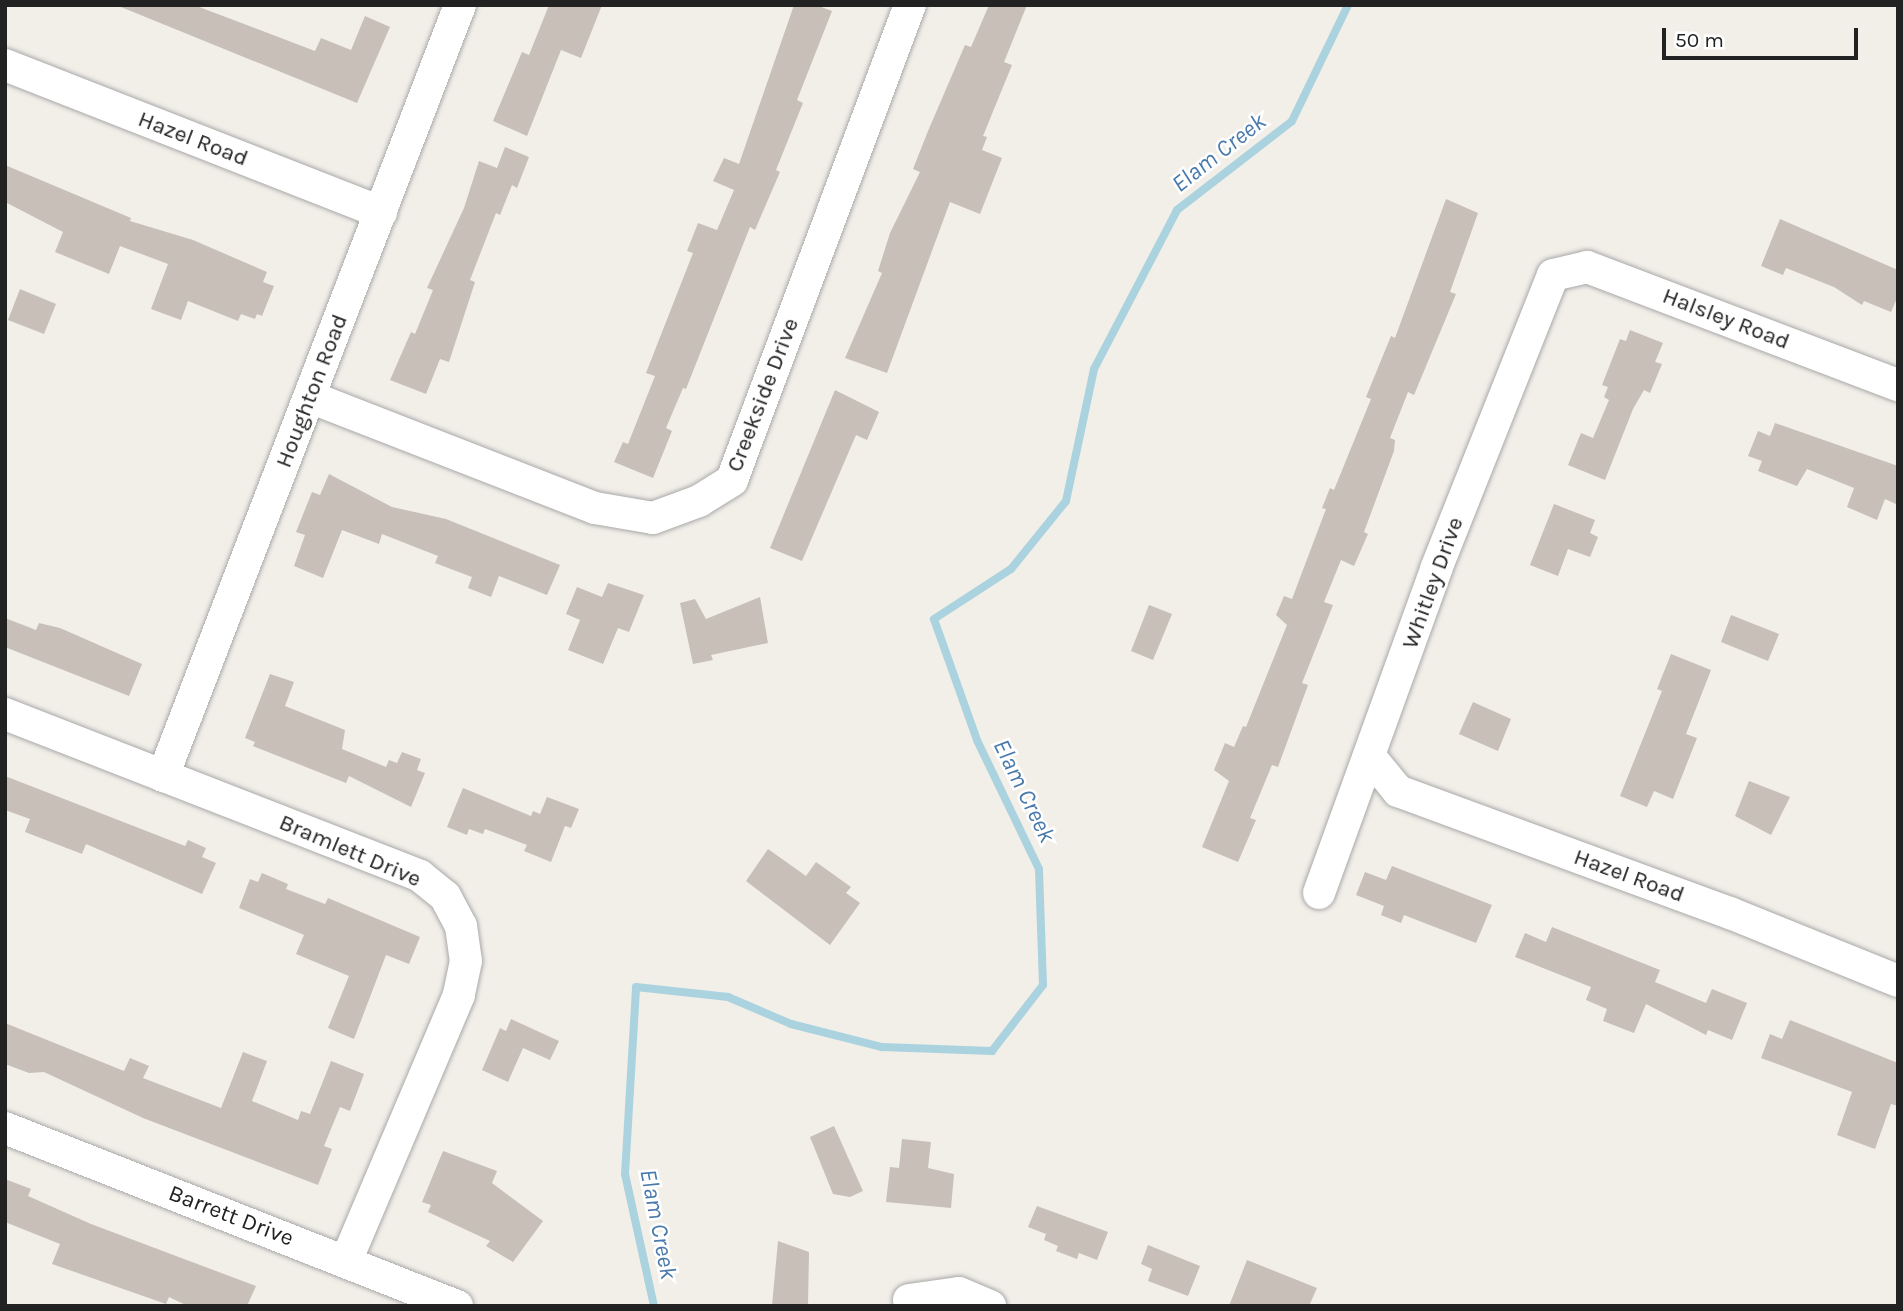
<!DOCTYPE html>
<html>
<head>
<meta charset="utf-8">
<style>
  body { margin:0 }
  #map { position:relative; width:1903px; height:1311px; overflow:hidden; background:#f2efe9; font-family:Karla,sans-serif }
  div>[style] { position:absolute }
  .stream>* { height:8px; margin:-4px; padding:0 4px; transform-origin:4px; border-radius:4px; background:#aad3df }
  .building>* { inset:0; background:#c7bfb8 }
  .roads { filter:drop-shadow(0 0 2px #a9a9a9) drop-shadow(0 0 2px #a9a9a9) }
  .street>* { height:32px; margin:-16px; padding:0 16px; transform-origin:16px; border-radius:16px; background:#fff }
  span { translate:-50% -50%; white-space:nowrap; text-align:center; line-height:1.15; -webkit-text-stroke:5px #fff; paint-order:stroke }
  .street-label { font-size:23px; color:#222 }
  .water-label { font-size:24px; color:#4a7aab; font-style:italic }
  .frame { position:absolute; inset:0; border:7px solid #222; pointer-events:none }
  .scale { position:absolute; left:1662px; top:28px; width:196px; height:32px; box-sizing:border-box; border:4px solid #222; border-top:0; padding-left:9px; font-size:21px; line-height:24px; white-space:nowrap; color:#222; -webkit-text-stroke:5px #fff; paint-order:stroke }
</style>
</head>
<body>
<div id="map">
  <div class="stream">
    <div style="left:654px;top:1306px;width:135px;rotate:-102.4deg"></div>
    <div style="left:625px;top:1174px;width:187px;rotate:-86.6deg"></div>
    <div style="left:636px;top:987px;width:93px;rotate:6.2deg"></div>
    <div style="left:728px;top:997px;width:69px;rotate:23.2deg"></div>
    <div style="left:791px;top:1024px;width:94px;rotate:14.2deg"></div>
    <div style="left:882px;top:1047px;width:110px;rotate:2.1deg"></div>
    <div style="left:992px;top:1051px;width:83px;rotate:-52.3deg"></div>
    <div style="left:1043px;top:985px;width:116px;rotate:-92deg"></div>
    <div style="left:1039px;top:869px;width:143px;rotate:-115.7deg"></div>
    <div style="left:977px;top:740px;width:128px;rotate:-109.6deg"></div>
    <div style="left:934px;top:619px;width:92px;rotate:-33deg"></div>
    <div style="left:1011px;top:569px;width:87px;rotate:-51deg"></div>
    <div style="left:1066px;top:501px;width:135px;rotate:-78deg"></div>
    <div style="left:1094px;top:369px;width:179px;rotate:-62.4deg"></div>
    <div style="left:1177px;top:210px;width:145px;rotate:-37.7deg"></div>
    <div style="left:1292px;top:121px;width:129px;rotate:-64.2deg"></div>
  </div>
  <div class="building">
    <div style="clip-path:polygon(116px 5px,194px 5px,315px 51px,321px 38px,351px 50px,365px 16px,390px 27px,357px 103px)"></div>
    <div style="clip-path:polygon(549px 5px,602px 5px,581px 58px,561px 50px,527px 136px,493px 121px,522px 52px,529px 55px)"></div>
    <div style="clip-path:polygon(794px 5px,816px 5px,832px 11px,797px 100px,803px 103px,776px 170px,780px 172px,755px 230px,750px 227px,686px 389px,683px 388px,666px 428px,672px 431px,653px 478px,614px 462px,623px 442px,628px 444px,655px 376px,646px 373px,693px 253px,687px 251px,698px 223px,717px 230px,734px 190px,713px 181px,724px 158px,739px 164px)"></div>
    <div style="clip-path:polygon(989px 5px,1027px 5px,1004px 62px,1012px 65px,983px 136px,987px 137px,982px 150px,1002px 158px,980px 214px,950px 202px,887px 373px,845px 358px,882px 273px,878px 271px,890px 233px,920px 172px,913px 169px,928px 131px,965px 45px,971px 47px)"></div>
    <div style="clip-path:polygon(505px 147px,529px 157px,517px 188px,512px 185px,500px 215px,496px 213px,470px 280px,475px 282px,449px 362px,440px 359px,426px 394px,390px 380px,411px 332px,415px 334px,433px 290px,427px 288px,464px 208px,479px 161px,497px 168px)"></div>
    <div style="clip-path:polygon(5px 165px,131px 218px,130px 221px,193px 240px,267px 272px,263px 282px,274px 286px,262px 316px,257px 314px,255px 319px,241px 314px,238px 321px,188px 301px,181px 320px,151px 309px,168px 264px,120px 246px,109px 274px,55px 252px,63px 232px,5px 202px)"></div>
    <div style="clip-path:polygon(1446px 199px,1478px 213px,1450px 292px,1456px 294px,1414px 395px,1408px 392px,1390px 438px,1395px 440px,1394px 451px,1364px 532px,1368px 534px,1354px 566px,1341px 560px,1324px 602px,1333px 605px,1302px 683px,1308px 685px,1278px 767px,1272px 765px,1250px 818px,1256px 820px,1238px 862px,1202px 847px,1229px 781px,1214px 770px,1225px 743px,1234px 747px,1243px 726px,1246px 727px,1287px 625px,1276px 615px,1284px 596px,1292px 599px,1326px 509px,1322px 508px,1330px 488px,1334px 490px,1371px 399px,1366px 397px,1391px 336px,1395px 338px)"></div>
    <div style="clip-path:polygon(1780px 219px,1898px 270px,1898px 296px,1891px 312px,1864px 301px,1862px 305px,1834px 287px,1786px 268px,1783px 275px,1761px 266px)"></div>
    <div style="clip-path:polygon(20px 289px,56px 304px,44px 334px,8px 320px)"></div>
    <div style="clip-path:polygon(1630px 330px,1663px 343px,1655px 362px,1662px 364px,1650px 393px,1644px 390px,1633px 409px,1605px 480px,1568px 465px,1581px 433px,1593px 438px,1609px 400px,1604px 397px,1608px 387px,1602px 385px,1620px 339px,1626px 341px)"></div>
    <div style="clip-path:polygon(835px 390px,879px 412px,867px 440px,856px 435px,802px 561px,770px 548px)"></div>
    <div style="clip-path:polygon(1775px 423px,1898px 466px,1898px 505px,1885px 499px,1877px 520px,1847px 507px,1854px 488px,1807px 469px,1797px 486px,1758px 471px,1762px 461px,1748px 456px,1758px 431px,1770px 436px)"></div>
    <div style="clip-path:polygon(329px 474px,392px 507px,446px 519px,560px 565px,547px 595px,499px 576px,491px 597px,468px 588px,472px 577px,435px 563px,438px 556px,382px 534px,379px 544px,342px 530px,323px 578px,294px 566px,305px 535px,296px 532px,312px 492px,320px 495px)"></div>
    <div style="clip-path:polygon(1554px 504px,1595px 520px,1590px 533px,1598px 537px,1590px 557px,1568px 549px,1558px 576px,1530px 565px)"></div>
    <div style="clip-path:polygon(608px 583px,644px 595px,629px 632px,618px 628px,603px 664px,568px 650px,580px 620px,566px 614px,577px 587px,602px 597px)"></div>
    <div style="clip-path:polygon(760px 597px,768px 643px,711px 655px,713px 660px,693px 664px,680px 603px,695px 599px,706px 619px)"></div>
    <div style="clip-path:polygon(1149px 605px,1172px 614px,1153px 660px,1131px 651px)"></div>
    <div style="clip-path:polygon(1731px 615px,1779px 634px,1768px 661px,1721px 642px)"></div>
    <div style="clip-path:polygon(5px 618px,36px 630px,39px 623px,60px 628px,142px 664px,129px 696px,5px 647px)"></div>
    <div style="clip-path:polygon(1671px 654px,1711px 670px,1686px 734px,1697px 738px,1673px 799px,1654px 791px,1647px 807px,1620px 796px,1662px 691px,1657px 689px)"></div>
    <div style="clip-path:polygon(270px 674px,294px 682px,285px 706px,345px 730px,342px 749px,386px 767px,389px 760px,397px 763px,402px 752px,421px 759px,417px 770px,425px 773px,411px 807px,349px 776px,346px 783px,253px 746px,255px 742px,245px 738px)"></div>
    <div style="clip-path:polygon(1473px 702px,1511px 719px,1498px 751px,1459px 734px)"></div>
    <div style="clip-path:polygon(5px 776px,185px 846px,188px 840px,206px 848px,202px 857px,216px 863px,202px 894px,86px 844px,82px 854px,25px 832px,30px 819px,5px 810px)"></div>
    <div style="clip-path:polygon(1749px 781px,1790px 797px,1771px 835px,1735px 816px)"></div>
    <div style="clip-path:polygon(463px 788px,531px 816px,533px 811px,540px 814px,547px 797px,579px 809px,571px 828px,565px 826px,551px 862px,524px 851px,527px 845px,485px 829px,483px 834px,469px 829px,467px 835px,447px 827px)"></div>
    <div style="clip-path:polygon(768px 849px,806px 876px,816px 862px,851px 887px,846px 893px,860px 903px,830px 945px,746px 881px)"></div>
    <div style="clip-path:polygon(1392px 866px,1492px 905px,1476px 943px,1404px 915px,1401px 923px,1381px 915px,1384px 906px,1356px 895px,1365px 872px,1386px 880px)"></div>
    <div style="clip-path:polygon(262px 873px,288px 884px,286px 889px,325px 904px,328px 898px,420px 937px,409px 964px,386px 955px,354px 1039px,328px 1028px,349px 976px,296px 954px,304px 935px,239px 908px,250px 879px,258px 882px)"></div>
    <div style="clip-path:polygon(1552px 927px,1660px 970px,1655px 982px,1706px 1003px,1712px 989px,1747px 1003px,1732px 1040px,1708px 1030px,1706px 1035px,1646px 1004px,1634px 1033px,1603px 1021px,1607px 1009px,1586px 1000px,1591px 987px,1515px 957px,1525px 933px,1546px 942px)"></div>
    <div style="clip-path:polygon(511px 1019px,559px 1041px,550px 1060px,523px 1048px,508px 1082px,482px 1070px,500px 1028px,506px 1031px)"></div>
    <div style="clip-path:polygon(1790px 1020px,1898px 1063px,1898px 1106px,1891px 1104px,1875px 1149px,1837px 1135px,1852px 1092px,1761px 1058px,1770px 1034px,1782px 1039px)"></div>
    <div style="clip-path:polygon(5px 1023px,124px 1071px,130px 1058px,149px 1066px,143px 1078px,221px 1108px,243px 1052px,267px 1061px,252px 1101px,298px 1120px,301px 1111px,310px 1114px,331px 1061px,364px 1074px,350px 1111px,340px 1107px,324px 1146px,332px 1149px,318px 1185px,143px 1118px,44px 1072px,29px 1073px,5px 1064px)"></div>
    <div style="clip-path:polygon(834px 1126px,863px 1191px,850px 1197px,833px 1194px,810px 1137px)"></div>
    <div style="clip-path:polygon(902px 1139px,931px 1142px,928px 1168px,954px 1174px,951px 1208px,886px 1202px,890px 1167px,899px 1168px)"></div>
    <div style="clip-path:polygon(443px 1151px,497px 1171px,492px 1183px,543px 1221px,513px 1262px,486px 1246px,490px 1241px,428px 1212px,431px 1205px,422px 1202px)"></div>
    <div style="clip-path:polygon(5px 1179px,31px 1189px,28px 1196px,91px 1224px,256px 1286px,247px 1306px,188px 1306px,169px 1297px,166px 1304px,52px 1264px,60px 1244px,5px 1222px)"></div>
    <div style="clip-path:polygon(1037px 1206px,1108px 1232px,1097px 1260px,1079px 1253px,1077px 1259px,1056px 1251px,1058px 1246px,1044px 1240px,1046px 1234px,1028px 1227px)"></div>
    <div style="clip-path:polygon(778px 1241px,809px 1252px,808px 1306px,772px 1306px)"></div>
    <div style="clip-path:polygon(1148px 1245px,1200px 1266px,1188px 1296px,1148px 1281px,1152px 1269px,1141px 1264px)"></div>
    <div style="clip-path:polygon(1247px 1260px,1317px 1288px,1309px 1306px,1229px 1306px)"></div>
  </div>
  <div class="roads">
    <div class="street">
      <div style="left:5px;top:65px;width:404px;rotate:21.4deg"></div>
      <div style="left:310px;top:397px;width:306px;rotate:21.3deg"></div>
      <div style="left:595px;top:508px;width:59px;rotate:9.8deg"></div>
      <div style="left:653px;top:518px;width:49px;rotate:-20.3deg"></div>
      <div style="left:699px;top:501px;width:39px;rotate:-32deg"></div>
      <div style="left:732px;top:480px;width:507px;rotate:-69.46deg"></div>
      <div style="left:5px;top:714px;width:445px;rotate:21.3deg"></div>
      <div style="left:420px;top:876px;width:32px;rotate:39deg"></div>
      <div style="left:445px;top:896px;width:34px;rotate:62deg"></div>
      <div style="left:461px;top:926px;width:35px;rotate:82deg"></div>
      <div style="left:466px;top:961px;width:35px;rotate:102deg"></div>
      <div style="left:459px;top:995px;width:289px;rotate:113deg"></div>
      <div style="left:1371px;top:758px;width:43px;rotate:50.7deg"></div>
      <div style="left:1398px;top:791px;width:354px;rotate:20.2deg"></div>
      <div style="left:1730px;top:913px;width:181px;rotate:22deg"></div>
      <div style="left:163px;top:776px;width:826px;rotate:-68.93deg"></div>
      <div style="left:1319px;top:893px;width:344px;rotate:-70.1deg"></div>
      <div style="left:1436px;top:569px;width:316px;rotate:-68.3deg"></div>
      <div style="left:1553px;top:275px;width:35px;rotate:-13deg"></div>
      <div style="left:1587px;top:267px;width:333px;rotate:20.8deg"></div>
      <div style="left:5px;top:1128px;width:486px;rotate:21.5deg"></div>
      <div style="left:909px;top:1300px;width:50px;rotate:-8deg"></div>
      <div style="left:959px;top:1293px;width:34px;rotate:23deg"></div>
    </div>
  </div>
  <div class="street-label">
    <span style="left:193px;top:139px;rotate:21deg">Hazel Road</span>
    <span style="left:1726px;top:319px;rotate:21deg">Halsley Road</span>
    <span style="left:312px;top:391px;rotate:-69deg">Houghton Road</span>
    <span style="left:763px;top:395px;rotate:-69deg">Creekside Drive</span>
    <span style="left:1433px;top:583px;rotate:-70deg">Whitley Drive</span>
    <span style="left:350px;top:851px;rotate:23deg">Bramlett Drive</span>
    <span style="left:1629px;top:876px;rotate:20deg">Hazel Road</span>
    <span style="left:231px;top:1216px;rotate:21deg">Barrett Drive</span>
  </div>
  <div class="water-label">
    <span style="left:1219px;top:153px;rotate:-38deg">Elam Creek</span>
    <span style="left:1024px;top:791px;rotate:64deg">Elam Creek</span>
    <span style="left:658px;top:1224px;rotate:79deg">Elam Creek</span>
  </div>
  <div class="frame"></div>
  <div class="scale">50 m</div>
</div>
</body>
</html>
